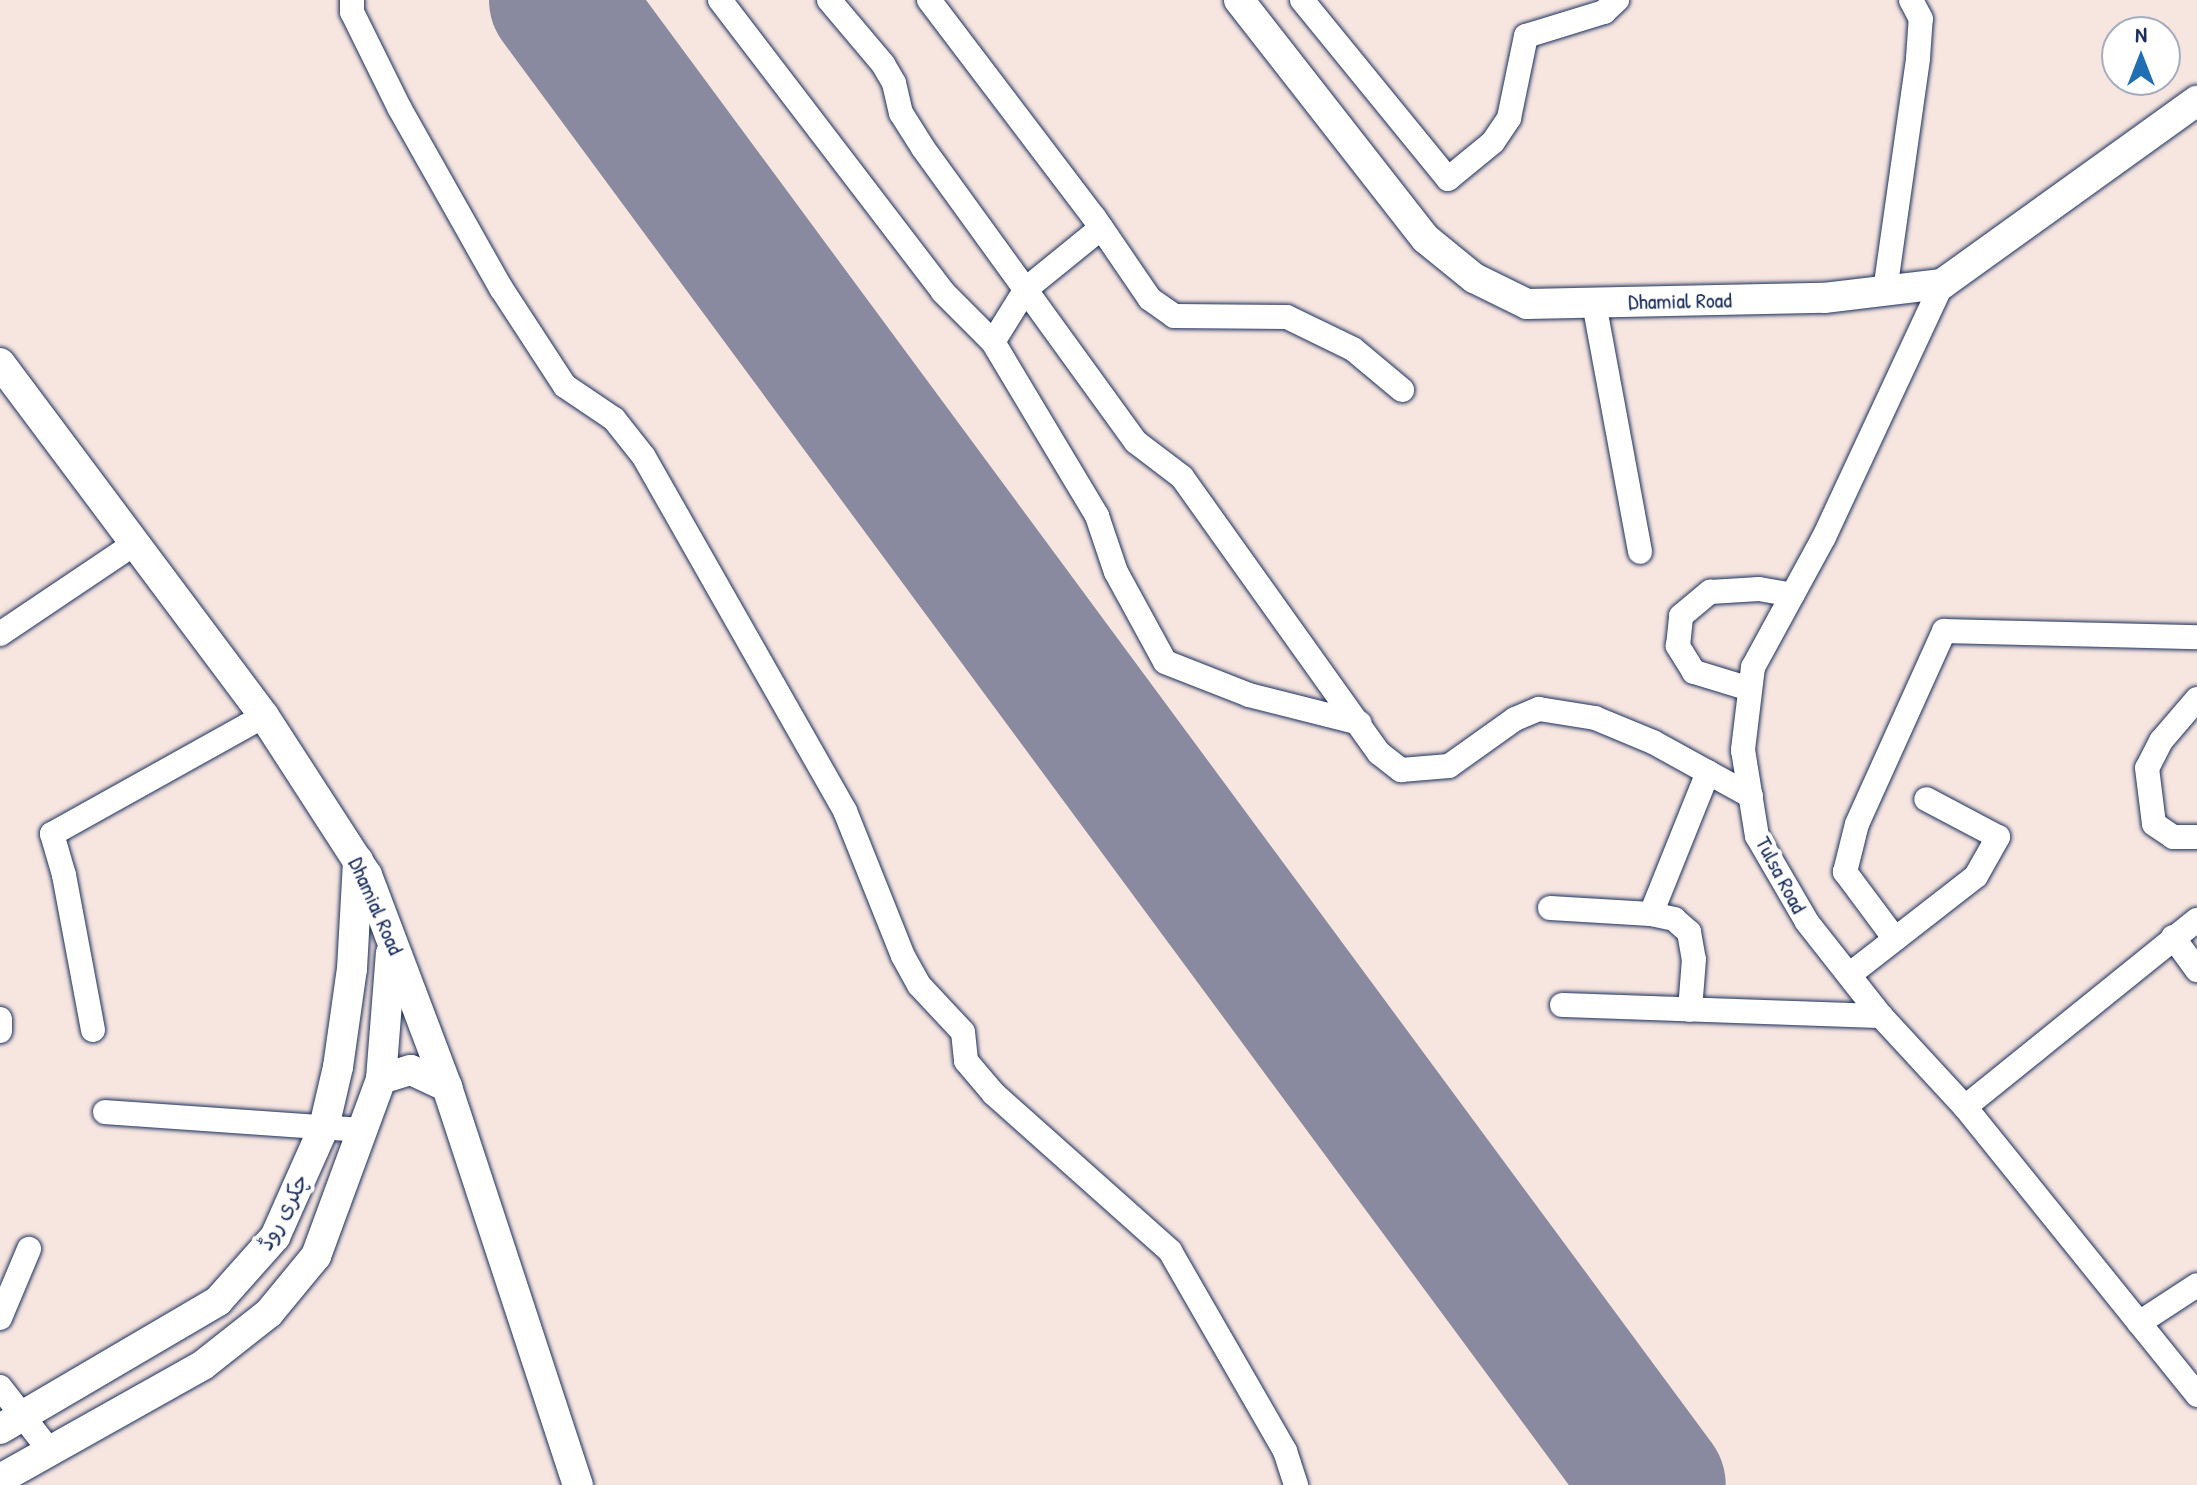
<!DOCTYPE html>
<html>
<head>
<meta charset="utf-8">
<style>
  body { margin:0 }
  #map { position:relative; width:2197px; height:1485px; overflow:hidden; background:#f7e6e0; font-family:"Patrick Hand","Playpen Sans Arabic",sans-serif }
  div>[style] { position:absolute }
  .runway>* { height:140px; margin:-70px; padding:0 70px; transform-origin:70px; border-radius:70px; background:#898a9f }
  .roads { filter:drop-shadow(0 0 2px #1b2f5e) drop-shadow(0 0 2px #1b2f5e) }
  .minor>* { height:24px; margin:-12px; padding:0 12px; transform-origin:12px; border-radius:12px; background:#fff }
  .major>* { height:30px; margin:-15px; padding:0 15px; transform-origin:15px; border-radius:15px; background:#fff }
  span { translate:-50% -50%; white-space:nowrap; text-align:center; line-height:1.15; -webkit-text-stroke:8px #fff; paint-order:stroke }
  .street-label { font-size:22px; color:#1b2f5e }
  .north { position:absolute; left:2101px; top:16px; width:80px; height:80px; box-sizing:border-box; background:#fff; border:2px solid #a4acbf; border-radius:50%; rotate:0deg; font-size:22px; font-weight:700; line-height:32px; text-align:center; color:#1b2f5e }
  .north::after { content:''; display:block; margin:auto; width:28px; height:36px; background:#1f6fb2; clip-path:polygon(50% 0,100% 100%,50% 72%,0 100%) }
</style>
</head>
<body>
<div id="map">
  <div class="runway">
    <div style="left:559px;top:0;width:1846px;rotate:53.55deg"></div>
  </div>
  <div class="roads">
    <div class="minor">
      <div style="left:352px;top:0;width:12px;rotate:90deg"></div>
      <div style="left:352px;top:12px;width:108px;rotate:63.7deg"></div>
      <div style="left:400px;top:109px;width:206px;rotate:60.6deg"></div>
      <div style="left:501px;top:288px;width:117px;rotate:56.9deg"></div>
      <div style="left:565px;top:386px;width:59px;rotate:34deg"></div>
      <div style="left:614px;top:419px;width:48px;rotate:51.7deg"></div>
      <div style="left:644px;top:457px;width:407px;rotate:60.4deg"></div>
      <div style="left:845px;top:811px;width:156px;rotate:68.2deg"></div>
      <div style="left:903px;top:956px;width:33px;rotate:61deg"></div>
      <div style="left:919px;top:985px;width:64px;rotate:46.9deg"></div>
      <div style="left:963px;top:1032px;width:29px;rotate:84deg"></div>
      <div style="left:966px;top:1061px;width:43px;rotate:49.7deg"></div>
      <div style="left:994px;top:1094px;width:236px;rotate:41.7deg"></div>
      <div style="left:1170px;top:1251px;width:231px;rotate:60.1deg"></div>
      <div style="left:1285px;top:1451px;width:36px;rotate:72deg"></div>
      <div style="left:720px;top:0;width:367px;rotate:52.6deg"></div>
      <div style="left:943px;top:292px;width:71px;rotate:45deg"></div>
      <div style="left:993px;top:342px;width:203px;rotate:59.1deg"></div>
      <div style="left:1097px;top:516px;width:59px;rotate:71.3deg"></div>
      <div style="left:1116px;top:572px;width:102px;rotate:61.4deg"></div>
      <div style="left:1165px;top:662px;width:90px;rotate:21.4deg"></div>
      <div style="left:1249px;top:695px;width:114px;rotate:14.2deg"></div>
      <div style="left:829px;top:0;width:84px;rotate:49.8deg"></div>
      <div style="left:883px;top:64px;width:22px;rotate:60deg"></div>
      <div style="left:894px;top:83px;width:31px;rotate:77deg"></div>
      <div style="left:901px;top:113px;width:41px;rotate:57.8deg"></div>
      <div style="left:923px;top:148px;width:363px;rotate:54.1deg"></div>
      <div style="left:1136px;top:442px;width:58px;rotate:37.3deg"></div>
      <div style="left:1182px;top:477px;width:339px;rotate:54.5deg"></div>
      <div style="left:1379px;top:753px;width:28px;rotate:38deg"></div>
      <div style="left:1401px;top:770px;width:48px;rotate:-4.8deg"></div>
      <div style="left:1449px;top:766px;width:81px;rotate:-35.5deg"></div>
      <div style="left:1515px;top:719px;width:26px;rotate:-23deg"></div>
      <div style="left:1539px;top:709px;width:57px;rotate:9.1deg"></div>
      <div style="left:1595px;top:718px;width:63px;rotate:22.5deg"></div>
      <div style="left:1653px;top:742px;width:112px;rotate:28.9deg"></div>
      <div style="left:929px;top:0;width:273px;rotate:52.8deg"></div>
      <div style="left:1094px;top:217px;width:99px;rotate:55.7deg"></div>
      <div style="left:1150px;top:299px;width:29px;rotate:35deg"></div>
      <div style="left:1174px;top:316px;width:113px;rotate:0.5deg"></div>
      <div style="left:1287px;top:317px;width:73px;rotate:25.9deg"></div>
      <div style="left:1353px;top:349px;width:64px;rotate:39.9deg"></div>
      <div style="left:1302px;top:0;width:231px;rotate:50.8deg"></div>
      <div style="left:1448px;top:179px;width:58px;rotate:-39.4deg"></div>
      <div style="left:1493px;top:142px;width:29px;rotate:-56deg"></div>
      <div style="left:1509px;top:118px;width:84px;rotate:-78.3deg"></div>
      <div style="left:1526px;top:36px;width:82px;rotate:-17.1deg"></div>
      <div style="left:1604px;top:12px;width:18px;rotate:-43deg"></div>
      <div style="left:1942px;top:284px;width:279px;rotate:115deg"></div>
      <div style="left:1824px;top:537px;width:148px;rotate:118.6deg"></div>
      <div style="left:1753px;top:667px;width:84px;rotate:96.9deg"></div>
      <div style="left:1743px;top:750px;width:87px;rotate:80.8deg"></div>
      <div style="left:1757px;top:836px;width:99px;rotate:59.8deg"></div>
      <div style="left:1807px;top:922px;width:120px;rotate:51.8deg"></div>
      <div style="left:1881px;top:1016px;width:124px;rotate:47.3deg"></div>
      <div style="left:1965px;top:1107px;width:298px;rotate:-38.9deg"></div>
      <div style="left:1885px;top:291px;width:235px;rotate:-81.9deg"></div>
      <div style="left:1918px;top:58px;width:39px;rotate:-86deg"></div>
      <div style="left:1921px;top:19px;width:21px;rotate:-118deg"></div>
      <div style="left:1594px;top:303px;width:253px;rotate:79.5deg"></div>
      <div style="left:993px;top:342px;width:62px;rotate:-58.1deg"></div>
      <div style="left:1026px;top:289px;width:97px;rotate:-39.1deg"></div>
      <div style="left:0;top:634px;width:161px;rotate:-33.9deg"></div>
      <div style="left:1750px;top:689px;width:59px;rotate:-163.1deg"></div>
      <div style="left:1694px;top:672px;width:31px;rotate:-122deg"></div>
      <div style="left:1678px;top:646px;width:30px;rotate:-84deg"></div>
      <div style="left:1681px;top:616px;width:38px;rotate:-40deg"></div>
      <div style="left:1710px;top:592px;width:49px;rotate:-3.5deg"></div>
      <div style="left:1759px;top:589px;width:34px;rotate:10deg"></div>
      <div style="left:2197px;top:699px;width:55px;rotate:130.6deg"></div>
      <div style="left:2161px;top:741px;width:30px;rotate:117deg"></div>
      <div style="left:2147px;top:768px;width:56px;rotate:82.9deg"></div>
      <div style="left:2154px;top:824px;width:23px;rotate:34deg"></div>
      <div style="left:2173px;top:837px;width:24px"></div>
      <div style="left:1550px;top:908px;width:101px;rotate:3.4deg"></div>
      <div style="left:1651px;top:914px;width:153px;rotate:-68.1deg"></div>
      <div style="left:1651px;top:914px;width:24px;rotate:12deg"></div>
      <div style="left:1674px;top:919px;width:20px;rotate:41deg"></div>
      <div style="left:1689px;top:932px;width:27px;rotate:80deg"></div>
      <div style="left:1694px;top:959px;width:51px;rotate:94.5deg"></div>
      <div style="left:2173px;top:937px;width:41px;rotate:54deg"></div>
      <div style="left:1895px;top:939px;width:84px;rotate:-126.7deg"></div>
      <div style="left:1845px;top:872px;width:49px;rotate:-76deg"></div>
      <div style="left:1857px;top:824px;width:212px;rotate:-65.7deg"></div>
      <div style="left:1944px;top:631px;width:253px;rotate:1.4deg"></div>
      <div style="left:1849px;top:975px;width:161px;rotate:-37.9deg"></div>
      <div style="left:1976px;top:876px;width:45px;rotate:-60.6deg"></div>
      <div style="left:1998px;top:837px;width:81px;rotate:-152.2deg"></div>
      <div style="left:1562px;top:1005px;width:319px;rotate:2deg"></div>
      <div style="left:0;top:1019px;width:12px;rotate:90deg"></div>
      <div style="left:93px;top:1030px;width:158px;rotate:-100.6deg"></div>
      <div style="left:64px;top:875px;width:43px;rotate:-106.3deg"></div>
      <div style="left:52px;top:834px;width:243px;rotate:-29.1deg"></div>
      <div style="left:1965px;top:1107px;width:370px;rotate:51.1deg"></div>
      <div style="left:105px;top:1112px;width:260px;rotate:4deg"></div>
      <div style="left:0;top:1318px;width:75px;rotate:-67.2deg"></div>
      <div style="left:2139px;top:1323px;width:69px;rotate:-33.2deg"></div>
      <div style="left:0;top:1387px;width:81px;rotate:52deg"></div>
    </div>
    <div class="major">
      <div style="left:1239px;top:0;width:303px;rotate:52deg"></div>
      <div style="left:1426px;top:239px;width:62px;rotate:39.1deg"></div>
      <div style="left:1474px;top:278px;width:59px;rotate:26.1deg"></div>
      <div style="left:1527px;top:304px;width:297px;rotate:-1.2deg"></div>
      <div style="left:1824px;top:298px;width:119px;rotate:-6.8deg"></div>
      <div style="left:1942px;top:284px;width:314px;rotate:-35.7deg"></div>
      <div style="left:0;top:363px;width:441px;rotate:53.2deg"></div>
      <div style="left:264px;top:716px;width:189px;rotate:57.1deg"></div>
      <div style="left:367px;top:875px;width:227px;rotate:69.3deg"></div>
      <div style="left:447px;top:1087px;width:419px;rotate:71.8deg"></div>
      <div style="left:381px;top:1079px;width:31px;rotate:-17deg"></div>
      <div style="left:411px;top:1070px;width:40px;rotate:25deg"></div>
      <div style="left:0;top:1429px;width:253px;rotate:-30.4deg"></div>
      <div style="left:218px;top:1301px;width:86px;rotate:-48.3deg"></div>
      <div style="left:275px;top:1237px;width:120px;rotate:-66deg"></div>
      <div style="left:324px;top:1127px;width:62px;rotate:-76.9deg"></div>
      <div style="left:338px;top:1067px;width:99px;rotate:-81.9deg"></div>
      <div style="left:352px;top:969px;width:109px;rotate:-86.8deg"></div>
      <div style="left:0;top:1479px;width:233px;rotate:-29.3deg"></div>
      <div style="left:203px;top:1365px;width:84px;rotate:-38.2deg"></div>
      <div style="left:269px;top:1313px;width:74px;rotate:-50.5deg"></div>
      <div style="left:316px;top:1256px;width:189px;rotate:-69.8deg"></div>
      <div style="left:381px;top:1079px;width:126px;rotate:-85.5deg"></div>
    </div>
  </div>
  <div class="street-label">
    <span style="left:1680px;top:301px;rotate:-1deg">Dhamial Road</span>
    <span style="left:1781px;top:875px;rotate:62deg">Tulsa Road</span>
    <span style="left:376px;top:906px;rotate:66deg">Dhamial Road</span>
    <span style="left:283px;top:1212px;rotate:-62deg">چکری روڈ</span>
  </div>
  <div class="north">N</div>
</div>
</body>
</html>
